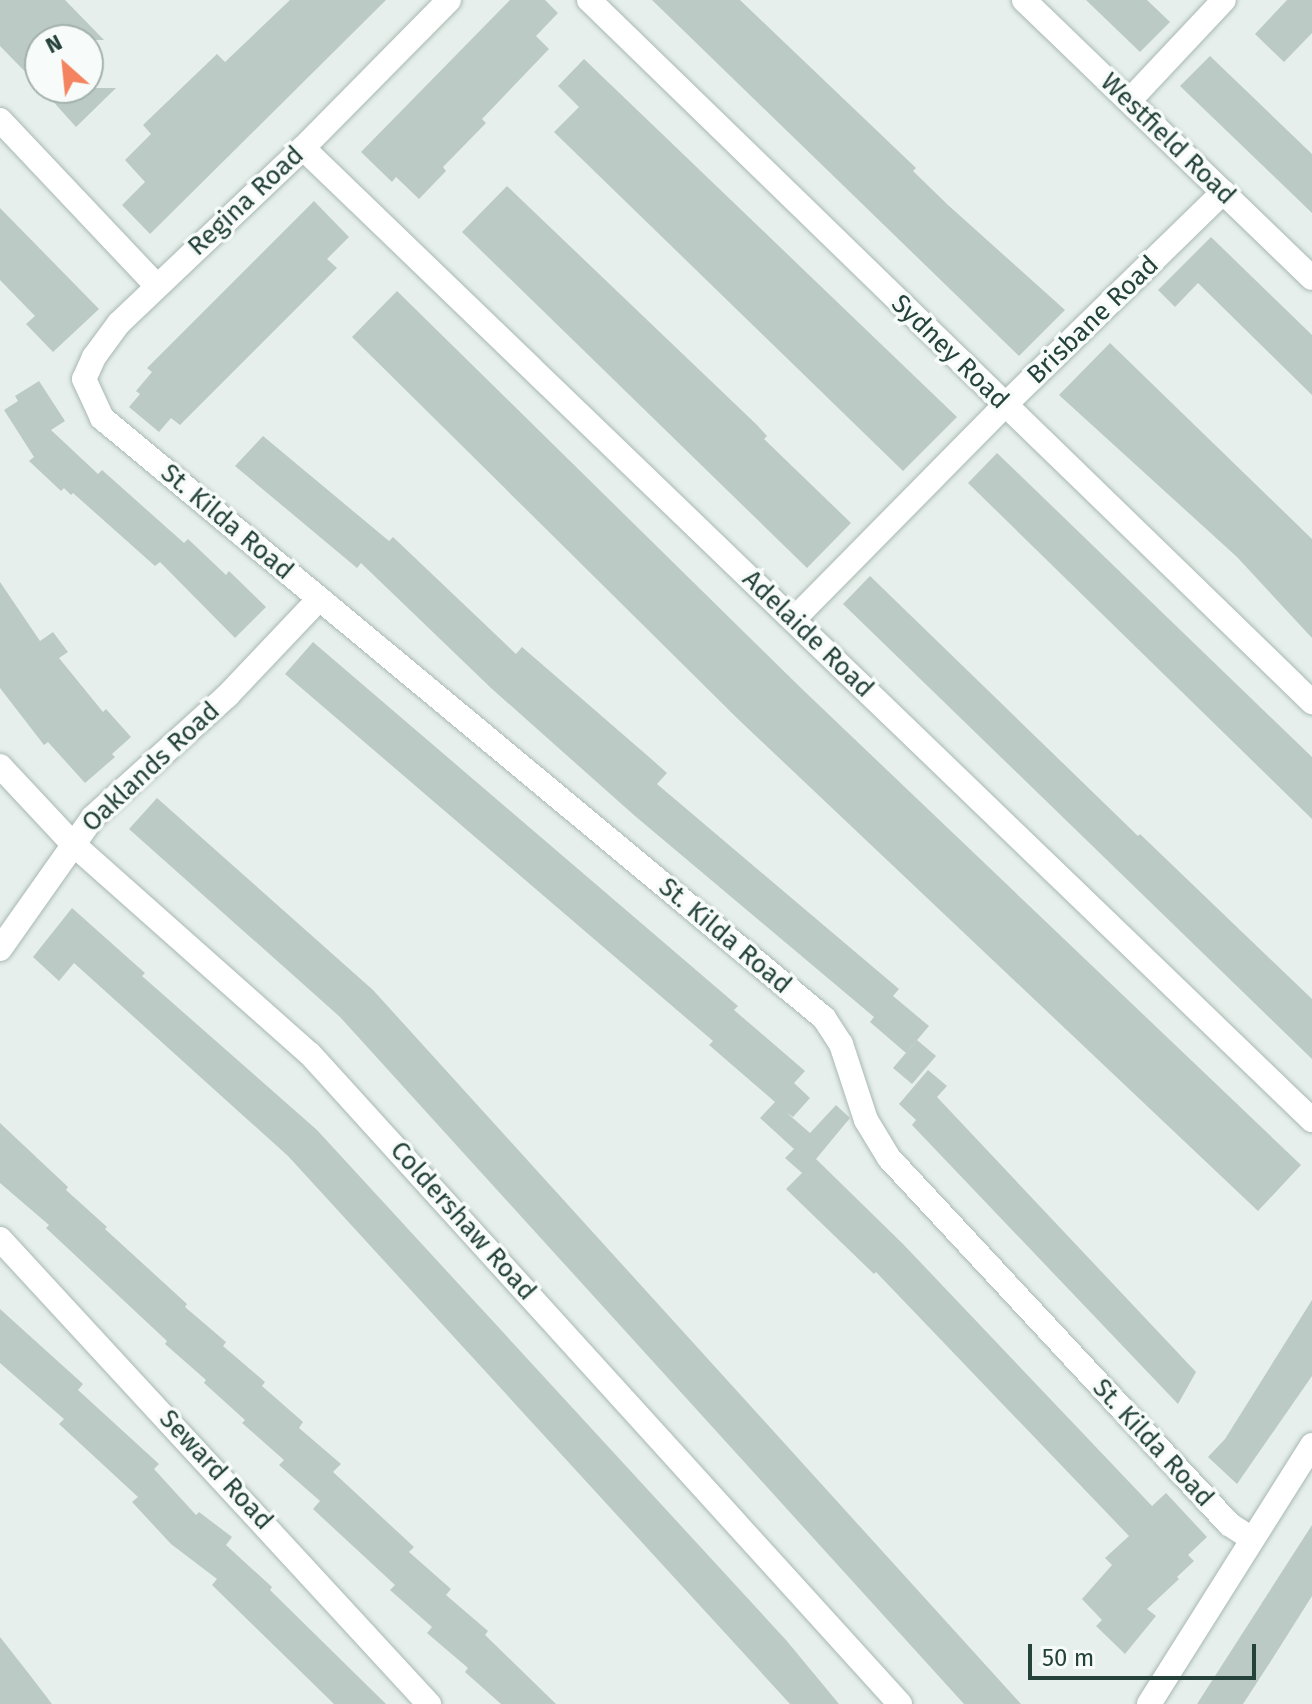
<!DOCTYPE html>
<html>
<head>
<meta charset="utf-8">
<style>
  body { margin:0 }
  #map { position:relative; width:1312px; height:1704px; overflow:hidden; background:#e6efeb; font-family:"Fira Sans",sans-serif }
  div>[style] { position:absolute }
  .building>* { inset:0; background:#bbcac4 }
  .roads { filter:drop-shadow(0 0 2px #a8b8b2) drop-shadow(0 0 2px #a8b8b2) }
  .minor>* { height:24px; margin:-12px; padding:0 12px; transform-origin:12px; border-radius:12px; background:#fff }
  span { translate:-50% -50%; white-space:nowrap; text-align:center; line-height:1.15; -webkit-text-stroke:7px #f7fbf9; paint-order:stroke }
  .street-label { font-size:26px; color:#24423a }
  .north { position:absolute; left:24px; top:24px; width:80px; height:80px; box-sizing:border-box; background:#f7fbf9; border:2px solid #a3b1ad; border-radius:50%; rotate:333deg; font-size:22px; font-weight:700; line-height:32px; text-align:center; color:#24423a }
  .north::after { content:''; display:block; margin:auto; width:28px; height:36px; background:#f4845f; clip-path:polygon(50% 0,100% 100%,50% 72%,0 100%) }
  .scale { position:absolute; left:1028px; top:1644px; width:228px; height:36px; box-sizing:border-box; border:4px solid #24423a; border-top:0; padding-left:10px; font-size:24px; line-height:28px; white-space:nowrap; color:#24423a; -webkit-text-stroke:6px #f7fbf9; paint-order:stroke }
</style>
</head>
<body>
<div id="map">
  <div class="building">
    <div style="clip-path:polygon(0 0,65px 0,104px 40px,40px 40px,40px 87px,0 46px)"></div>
    <div style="clip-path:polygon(290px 0,386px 0,150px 234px,122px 205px,145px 182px,125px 160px,151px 134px,143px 125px,217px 54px,225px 62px)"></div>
    <div style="clip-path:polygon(510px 0,545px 0,558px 13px,536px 36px,549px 49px,482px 119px,486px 123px,443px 167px,446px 171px,419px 199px,396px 177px,392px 182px,361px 152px)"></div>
    <div style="clip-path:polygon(652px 0,740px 0,916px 168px,913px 171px,948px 205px,1065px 310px,1019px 356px)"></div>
    <div style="clip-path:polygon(1086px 0,1147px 0,1170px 22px,1140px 52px)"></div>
    <div style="clip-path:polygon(1287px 0,1312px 0,1312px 33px,1284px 62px,1255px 34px)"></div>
    <div style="clip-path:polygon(1210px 56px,1312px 154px,1312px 213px,1180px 86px)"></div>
    <div style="clip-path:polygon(584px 59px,957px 417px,903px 471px,554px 132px,579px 107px,558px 86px)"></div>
    <div style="clip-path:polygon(41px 88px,116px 88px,76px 127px)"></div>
    <div style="clip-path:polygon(507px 186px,757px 425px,767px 436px,764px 439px,851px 523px,807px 568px,462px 232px)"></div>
    <div style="clip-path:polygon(314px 201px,349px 237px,327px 259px,337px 268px,180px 425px,171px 418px,159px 432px,129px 407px,140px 394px,136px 391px,152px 372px,147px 368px)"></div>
    <div style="clip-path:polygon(0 208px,99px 309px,53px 352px,26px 324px,35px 316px,0 280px)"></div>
    <div style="clip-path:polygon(1211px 237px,1312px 335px,1312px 395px,1198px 283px,1175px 307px,1158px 290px)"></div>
    <div style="clip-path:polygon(397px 291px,802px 689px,1301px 1165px,1258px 1211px,739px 720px,352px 337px)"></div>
    <div style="clip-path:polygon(1110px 343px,1312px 539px,1312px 638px,1237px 557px,1059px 395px)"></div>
    <div style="clip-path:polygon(39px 381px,65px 421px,51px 430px,98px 474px,102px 470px,184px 543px,188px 539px,226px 575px,229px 571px,266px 607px,235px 638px,160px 562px,155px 566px,73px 493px,71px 495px,64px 488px,61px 491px,29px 461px,34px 457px,4px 410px,18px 401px,15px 396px)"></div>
    <div style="clip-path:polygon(263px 436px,389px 541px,393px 537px,516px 654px,522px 647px,649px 757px,667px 773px,657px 784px,899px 989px,893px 996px,929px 1026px,906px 1053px,870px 1022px,874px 1017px,635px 816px,491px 688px,361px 563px,357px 568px,235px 466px)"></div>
    <div style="clip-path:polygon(997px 453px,1312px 757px,1312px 819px,968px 483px)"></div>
    <div style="clip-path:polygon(870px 576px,1138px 836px,1140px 834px,1312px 999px,1312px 1059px,843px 604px)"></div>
    <div style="clip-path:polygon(0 582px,40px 641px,53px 632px,68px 652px,59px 658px,103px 712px,106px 709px,131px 737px,112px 754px,115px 757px,85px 783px,48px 742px,44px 745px,0 688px)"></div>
    <div style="clip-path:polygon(313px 642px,738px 1006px,734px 1010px,805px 1071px,794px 1083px,810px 1098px,793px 1117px,787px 1113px,810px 1133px,836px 1105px,850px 1118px,816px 1159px,903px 1244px,1152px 1506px,1166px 1493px,1207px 1537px,1188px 1555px,1194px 1561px,1177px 1577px,1179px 1579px,1147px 1609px,1156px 1616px,1125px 1654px,1096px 1626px,1102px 1620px,1082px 1599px,1112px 1565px,1105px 1558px,1129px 1536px,876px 1272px,874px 1274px,786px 1189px,802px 1173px,785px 1158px,794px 1149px,760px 1118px,775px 1102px,709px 1045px,713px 1041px,285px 674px)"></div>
    <div style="clip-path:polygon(157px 798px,373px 990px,1021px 1704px,964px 1704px,340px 1017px,129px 829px)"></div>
    <div style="clip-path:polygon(72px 908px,145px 973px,142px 976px,317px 1130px,786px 1640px,839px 1704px,790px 1704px,288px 1156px,74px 963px,59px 981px,33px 957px)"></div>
    <div style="clip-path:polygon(917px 1040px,936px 1056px,912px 1084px,893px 1068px)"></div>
    <div style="clip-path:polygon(928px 1070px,947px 1086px,937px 1097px,1196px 1372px,1178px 1404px,912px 1125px,916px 1120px,899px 1104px)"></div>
    <div style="clip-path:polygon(0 1123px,68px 1187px,66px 1190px,107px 1227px,105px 1229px,187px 1304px,185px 1307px,226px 1342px,223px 1346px,265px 1382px,262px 1386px,303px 1422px,299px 1428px,341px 1464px,333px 1472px,414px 1547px,409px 1552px,451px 1589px,446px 1595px,488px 1631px,485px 1635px,556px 1704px,501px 1704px,465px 1672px,468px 1668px,427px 1633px,432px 1627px,390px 1590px,395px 1585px,313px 1509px,320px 1501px,279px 1465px,284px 1460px,242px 1423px,245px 1420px,204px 1383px,206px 1380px,165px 1344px,167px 1341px,46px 1228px,49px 1225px,0 1183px)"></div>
    <div style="clip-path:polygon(1312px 1300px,1312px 1376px,1237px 1484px,1208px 1457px,1225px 1439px)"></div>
    <div style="clip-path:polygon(0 1309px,83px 1384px,78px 1390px,159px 1464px,154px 1469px,196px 1515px,199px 1512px,232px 1537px,226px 1545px,272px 1587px,270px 1590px,386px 1704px,334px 1704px,212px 1585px,217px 1579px,171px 1544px,132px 1502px,138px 1497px,59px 1424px,64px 1419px,0 1363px)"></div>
    <div style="clip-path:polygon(1312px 1525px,1312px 1596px,1269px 1664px,1243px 1704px,1197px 1704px)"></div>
    <div style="clip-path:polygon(0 1637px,29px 1674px,52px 1704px,0 1704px)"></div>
  </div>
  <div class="roads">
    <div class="minor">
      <div style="left:449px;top:0;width:208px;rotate:134.6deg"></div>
      <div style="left:303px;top:148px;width:254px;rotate:136.4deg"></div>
      <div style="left:119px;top:323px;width:42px;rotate:126.3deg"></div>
      <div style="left:94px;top:357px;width:24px;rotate:114deg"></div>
      <div style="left:84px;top:379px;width:43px;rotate:65.2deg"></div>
      <div style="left:102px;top:418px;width:939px;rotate:39.73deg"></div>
      <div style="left:824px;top:1018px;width:31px;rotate:57deg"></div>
      <div style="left:841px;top:1044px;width:80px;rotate:71.8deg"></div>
      <div style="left:866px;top:1120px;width:44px;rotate:58.8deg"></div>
      <div style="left:889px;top:1158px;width:500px;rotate:47.1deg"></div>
      <div style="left:1229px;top:1524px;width:27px;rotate:33deg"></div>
      <div style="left:589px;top:0;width:1008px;rotate:44.16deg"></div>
      <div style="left:1024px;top:0;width:400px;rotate:44deg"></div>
      <div style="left:1130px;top:100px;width:137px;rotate:-46.8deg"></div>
      <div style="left:0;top:120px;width:227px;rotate:46.6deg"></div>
      <div style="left:303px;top:148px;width:1401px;rotate:43.93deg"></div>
      <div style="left:794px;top:619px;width:301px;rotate:-45.4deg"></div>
      <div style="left:1005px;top:405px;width:305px;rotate:-44.3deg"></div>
      <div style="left:0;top:766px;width:105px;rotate:46.9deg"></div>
      <div style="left:72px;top:843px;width:318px;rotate:41.6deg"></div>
      <div style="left:310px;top:1054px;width:878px;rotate:47.77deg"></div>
      <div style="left:0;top:949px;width:161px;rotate:-54.8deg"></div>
      <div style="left:93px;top:817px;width:181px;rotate:-42.1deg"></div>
      <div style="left:227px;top:696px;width:134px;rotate:-46.5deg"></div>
      <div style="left:0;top:1239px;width:633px;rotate:47.31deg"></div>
      <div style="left:1149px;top:1704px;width:306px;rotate:-57.8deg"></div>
    </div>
  </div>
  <div class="street-label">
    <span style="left:1168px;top:139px;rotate:44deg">Westfield Road</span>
    <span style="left:246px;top:201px;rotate:-43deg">Regina Road</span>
    <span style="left:1093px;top:320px;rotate:-44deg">Brisbane Road</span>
    <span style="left:950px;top:352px;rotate:44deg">Sydney Road</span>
    <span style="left:227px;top:522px;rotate:40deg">St. Kilda Road</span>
    <span style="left:808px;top:634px;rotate:44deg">Adelaide Road</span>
    <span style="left:151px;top:767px;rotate:-43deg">Oaklands Road</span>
    <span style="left:725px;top:936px;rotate:40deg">St. Kilda Road</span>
    <span style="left:463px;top:1221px;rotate:48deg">Coldershaw Road</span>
    <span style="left:1153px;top:1443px;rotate:47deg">St. Kilda Road</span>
    <span style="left:216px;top:1470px;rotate:47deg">Seward Road</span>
  </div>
  <div class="north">N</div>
  <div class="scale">50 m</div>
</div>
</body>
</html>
